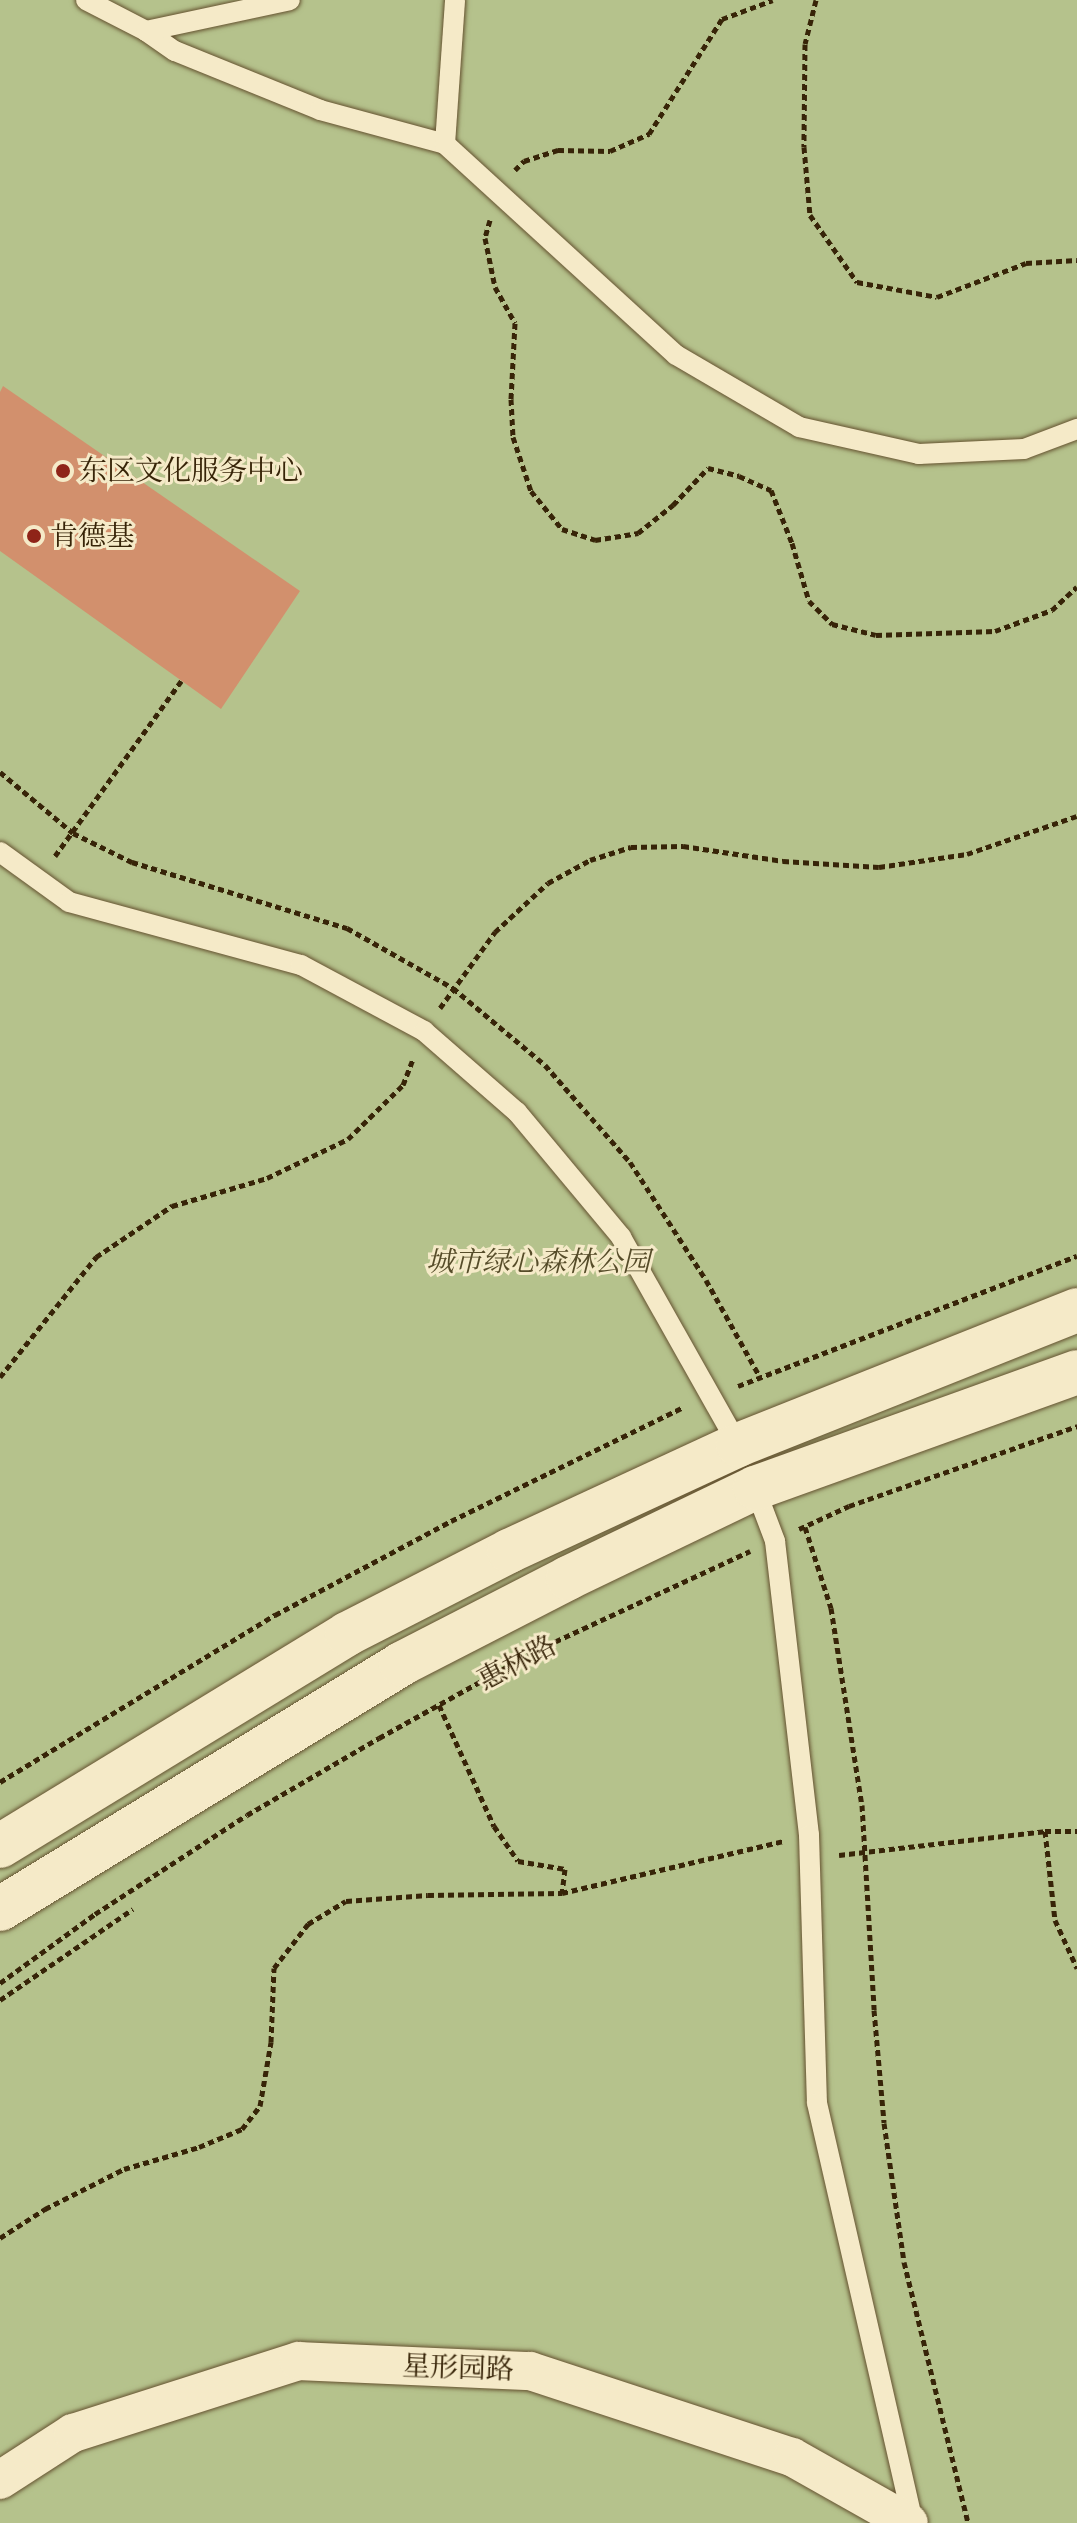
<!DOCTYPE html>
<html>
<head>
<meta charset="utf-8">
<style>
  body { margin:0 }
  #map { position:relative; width:1077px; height:2523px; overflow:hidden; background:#f0deaa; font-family:Cardo,"Noto Serif SC",serif }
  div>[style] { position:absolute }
  .green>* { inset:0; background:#b5c28c }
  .building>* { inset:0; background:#d2906d }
  .path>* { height:5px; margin-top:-2.5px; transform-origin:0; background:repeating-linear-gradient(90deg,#372408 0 6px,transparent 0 10px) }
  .roads { filter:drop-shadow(0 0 2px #655230) drop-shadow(0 0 2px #655230) }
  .lane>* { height:20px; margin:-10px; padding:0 10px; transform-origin:10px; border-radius:10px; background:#f5eac8 }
  .street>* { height:38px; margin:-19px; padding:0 19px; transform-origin:19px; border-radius:19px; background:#f5eac8 }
  .secondary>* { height:44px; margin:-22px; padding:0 22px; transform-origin:22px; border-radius:22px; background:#f5eac8 }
  .dots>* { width:22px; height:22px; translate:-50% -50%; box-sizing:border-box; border:4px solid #f5eac8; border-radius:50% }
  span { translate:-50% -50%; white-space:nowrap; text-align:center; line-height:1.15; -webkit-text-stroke:6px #f5eac8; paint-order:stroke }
  .poi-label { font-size:28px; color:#372408 }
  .left { translate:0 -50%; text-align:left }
  .park-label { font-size:28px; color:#564c29; font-style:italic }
  .street-label { font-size:28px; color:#372408 }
</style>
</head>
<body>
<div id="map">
  <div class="green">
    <div style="clip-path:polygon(0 0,1077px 0,1077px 2523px,0 2523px)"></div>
  </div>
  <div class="building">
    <div style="clip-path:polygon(3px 386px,300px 591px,221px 709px,0 551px,0 392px)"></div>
  </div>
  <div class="path">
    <div style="left:816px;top:0;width:45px;rotate:104deg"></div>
    <div style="left:805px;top:44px;width:103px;rotate:90.6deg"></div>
    <div style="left:804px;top:147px;width:68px;rotate:85deg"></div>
    <div style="left:810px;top:215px;width:82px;rotate:55deg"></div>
    <div style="left:857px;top:282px;width:81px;rotate:10.6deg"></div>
    <div style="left:937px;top:297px;width:95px;rotate:-20.9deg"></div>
    <div style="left:1026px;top:263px;width:51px;rotate:-3.4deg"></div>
    <div style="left:515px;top:170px;width:13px;rotate:-45deg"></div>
    <div style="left:524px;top:161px;width:36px;rotate:-18deg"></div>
    <div style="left:558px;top:150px;width:52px;rotate:1.1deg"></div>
    <div style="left:610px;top:151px;width:43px;rotate:-23.6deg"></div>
    <div style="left:649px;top:134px;width:136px;rotate:-57.6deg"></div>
    <div style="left:722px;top:19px;width:54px;rotate:-20.4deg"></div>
    <div style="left:490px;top:220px;width:19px;rotate:106deg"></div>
    <div style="left:485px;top:238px;width:50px;rotate:78.5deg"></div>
    <div style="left:495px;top:287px;width:41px;rotate:60.9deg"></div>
    <div style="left:515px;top:323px;width:76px;rotate:93deg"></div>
    <div style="left:511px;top:399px;width:38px;rotate:87deg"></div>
    <div style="left:513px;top:437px;width:57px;rotate:71.6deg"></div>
    <div style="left:531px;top:491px;width:49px;rotate:50.8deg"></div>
    <div style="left:562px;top:529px;width:35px;rotate:18deg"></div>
    <div style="left:595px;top:540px;width:44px;rotate:-9.2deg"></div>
    <div style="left:638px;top:533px;width:45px;rotate:-38.7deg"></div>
    <div style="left:673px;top:505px;width:51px;rotate:-46.6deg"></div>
    <div style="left:708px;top:468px;width:32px;rotate:14deg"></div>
    <div style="left:739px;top:476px;width:35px;rotate:24deg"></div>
    <div style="left:771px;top:490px;width:57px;rotate:68.4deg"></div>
    <div style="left:792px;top:543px;width:60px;rotate:73.7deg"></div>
    <div style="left:809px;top:601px;width:33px;rotate:45deg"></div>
    <div style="left:832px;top:624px;width:45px;rotate:14deg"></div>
    <div style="left:876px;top:635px;width:119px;rotate:-1.9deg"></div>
    <div style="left:995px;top:631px;width:61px;rotate:-20.2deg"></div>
    <div style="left:1052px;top:610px;width:34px;rotate:-43deg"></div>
    <div style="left:0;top:772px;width:95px;rotate:39.9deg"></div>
    <div style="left:73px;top:833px;width:66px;rotate:26.2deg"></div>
    <div style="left:132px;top:862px;width:225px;rotate:17.1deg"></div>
    <div style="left:347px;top:928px;width:122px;rotate:29.5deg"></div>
    <div style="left:453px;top:988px;width:120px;rotate:39.9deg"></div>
    <div style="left:545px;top:1065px;width:129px;rotate:48.8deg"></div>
    <div style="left:630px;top:1162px;width:140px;rotate:57.2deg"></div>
    <div style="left:706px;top:1280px;width:111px;rotate:60.9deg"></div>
    <div style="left:55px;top:856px;width:216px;rotate:-54.2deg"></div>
    <div style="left:440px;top:1008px;width:94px;rotate:-54.1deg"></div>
    <div style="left:495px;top:932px;width:72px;rotate:-42.8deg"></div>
    <div style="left:548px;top:883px;width:48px;rotate:-28.7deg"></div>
    <div style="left:590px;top:860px;width:43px;rotate:-17.6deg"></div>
    <div style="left:631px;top:847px;width:52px;rotate:-1.1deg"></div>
    <div style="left:683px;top:846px;width:101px;rotate:8.5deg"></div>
    <div style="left:783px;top:861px;width:96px;rotate:3.6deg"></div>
    <div style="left:879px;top:867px;width:89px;rotate:-8.4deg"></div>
    <div style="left:967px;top:854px;width:116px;rotate:-19.1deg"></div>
    <div style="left:0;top:1377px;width:154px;rotate:-51.3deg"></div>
    <div style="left:96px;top:1257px;width:92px;rotate:-33.9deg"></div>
    <div style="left:172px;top:1206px;width:99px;rotate:-16.4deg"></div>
    <div style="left:267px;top:1178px;width:90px;rotate:-25.7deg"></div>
    <div style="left:348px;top:1139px;width:77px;rotate:-44.5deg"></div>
    <div style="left:403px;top:1085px;width:28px;rotate:-69deg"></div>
    <div style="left:738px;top:1386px;width:363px;rotate:-21deg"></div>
    <div style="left:805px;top:1527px;width:85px;rotate:72.2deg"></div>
    <div style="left:831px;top:1608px;width:199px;rotate:81.1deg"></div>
    <div style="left:862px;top:1805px;width:205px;rotate:86.6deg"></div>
    <div style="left:874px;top:2010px;width:113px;rotate:84.9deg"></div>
    <div style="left:884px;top:2123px;width:140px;rotate:81.8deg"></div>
    <div style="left:904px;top:2262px;width:269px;rotate:76.2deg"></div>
    <div style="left:799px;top:1529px;width:55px;rotate:-24.7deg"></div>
    <div style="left:849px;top:1506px;width:242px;rotate:-19.3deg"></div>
    <div style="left:439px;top:1705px;width:133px;rotate:65.6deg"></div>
    <div style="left:494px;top:1826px;width:42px;rotate:55.6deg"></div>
    <div style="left:518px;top:1861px;width:48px;rotate:9.7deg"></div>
    <div style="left:565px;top:1869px;width:24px;rotate:97deg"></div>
    <div style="left:0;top:1782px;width:322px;rotate:-31.3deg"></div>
    <div style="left:275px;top:1615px;width:200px;rotate:-28.1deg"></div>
    <div style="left:451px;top:1521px;width:259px;rotate:-26.1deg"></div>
    <div style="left:1045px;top:1831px;width:90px;rotate:83.6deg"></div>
    <div style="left:1055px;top:1920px;width:53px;rotate:65.4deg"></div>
    <div style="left:839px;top:1855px;width:207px;rotate:-6.6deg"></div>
    <div style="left:1045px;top:1831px;width:32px"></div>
    <div style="left:0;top:1983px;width:117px;rotate:-36deg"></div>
    <div style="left:95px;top:1914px;width:181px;rotate:-33.1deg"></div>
    <div style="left:247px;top:1815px;width:153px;rotate:-30.3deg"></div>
    <div style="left:379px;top:1738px;width:181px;rotate:-29.1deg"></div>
    <div style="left:537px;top:1650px;width:235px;rotate:-24.9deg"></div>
    <div style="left:0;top:2000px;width:161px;rotate:-34.4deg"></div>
    <div style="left:0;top:2238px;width:54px;rotate:-32.8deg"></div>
    <div style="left:45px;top:2209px;width:89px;rotate:-26.9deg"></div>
    <div style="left:124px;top:2169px;width:78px;rotate:-16.3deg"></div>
    <div style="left:199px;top:2147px;width:47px;rotate:-22.7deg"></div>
    <div style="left:242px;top:2129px;width:29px;rotate:-52deg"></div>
    <div style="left:260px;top:2106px;width:65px;rotate:-80.2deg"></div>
    <div style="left:271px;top:2042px;width:74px;rotate:-87.7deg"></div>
    <div style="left:274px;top:1968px;width:56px;rotate:-52.3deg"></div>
    <div style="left:308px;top:1924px;width:44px;rotate:-31.2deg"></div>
    <div style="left:346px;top:1901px;width:82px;rotate:-4.2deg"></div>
    <div style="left:428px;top:1895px;width:134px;rotate:-0.9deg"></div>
    <div style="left:562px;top:1893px;width:227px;rotate:-13.2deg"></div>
  </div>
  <div class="roads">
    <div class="lane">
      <div style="left:86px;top:0;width:68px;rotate:27.3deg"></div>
      <div style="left:146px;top:31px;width:35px;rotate:35deg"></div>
      <div style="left:175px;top:51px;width:157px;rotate:22.1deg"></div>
      <div style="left:320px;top:110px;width:130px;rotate:15.2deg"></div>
      <div style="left:445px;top:144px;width:313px;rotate:42.4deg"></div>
      <div style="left:676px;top:355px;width:143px;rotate:30.3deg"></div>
      <div style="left:799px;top:427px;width:123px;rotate:12.7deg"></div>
      <div style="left:919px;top:454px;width:105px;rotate:-2.7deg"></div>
      <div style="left:1024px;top:449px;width:57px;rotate:-20.7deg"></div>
      <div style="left:146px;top:31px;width:147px;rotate:-12.1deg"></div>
      <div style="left:445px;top:144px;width:144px;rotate:-86deg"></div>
      <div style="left:0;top:852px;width:85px;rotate:35.9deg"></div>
      <div style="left:69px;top:902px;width:240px;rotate:15.2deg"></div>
      <div style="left:301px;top:965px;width:140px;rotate:28.2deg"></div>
      <div style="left:424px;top:1031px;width:123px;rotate:41.1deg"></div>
      <div style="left:517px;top:1112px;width:163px;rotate:50.2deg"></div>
      <div style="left:621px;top:1237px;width:239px;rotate:60.6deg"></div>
      <div style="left:755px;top:1488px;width:57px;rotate:69.3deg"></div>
      <div style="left:775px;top:1541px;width:296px;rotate:83.4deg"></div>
      <div style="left:809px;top:1835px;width:268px;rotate:88.3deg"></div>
      <div style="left:817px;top:2103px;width:431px;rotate:77.1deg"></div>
    </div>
    <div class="street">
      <div style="left:0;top:2480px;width:87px;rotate:-32.8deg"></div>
      <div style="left:73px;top:2433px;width:237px;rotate:-17.7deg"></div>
      <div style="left:299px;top:2361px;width:231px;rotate:2.5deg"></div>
      <div style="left:530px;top:2371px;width:276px;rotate:18.2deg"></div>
      <div style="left:792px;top:2457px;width:134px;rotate:29.4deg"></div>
    </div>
    <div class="secondary">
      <div style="left:0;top:1846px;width:407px;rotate:-31.4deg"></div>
      <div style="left:347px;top:1634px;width:182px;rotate:-27.1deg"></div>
      <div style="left:509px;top:1551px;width:252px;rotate:-24.8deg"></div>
      <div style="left:738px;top:1445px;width:365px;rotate:-21.7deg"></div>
      <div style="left:0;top:1909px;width:470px;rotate:-31.4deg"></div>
      <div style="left:401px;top:1664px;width:188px;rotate:-27.2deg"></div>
      <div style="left:568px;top:1578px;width:208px;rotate:-25.7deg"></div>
      <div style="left:755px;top:1488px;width:342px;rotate:-19.8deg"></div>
    </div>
  </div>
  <div class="dots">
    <div style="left:63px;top:471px;background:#8f2418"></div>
    <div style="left:34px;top:536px;background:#8f2418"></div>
  </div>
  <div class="poi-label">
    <span class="left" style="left:79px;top:471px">东区文化服务中心</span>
    <span class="left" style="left:50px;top:536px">肯德基</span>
  </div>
  <div class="park-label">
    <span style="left:538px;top:1262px">城市绿心森林公园</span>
  </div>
  <div class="street-label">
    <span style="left:517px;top:1663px;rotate:-28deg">惠林路</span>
    <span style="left:458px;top:2368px;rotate:2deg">星形园路</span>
  </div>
</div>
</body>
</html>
